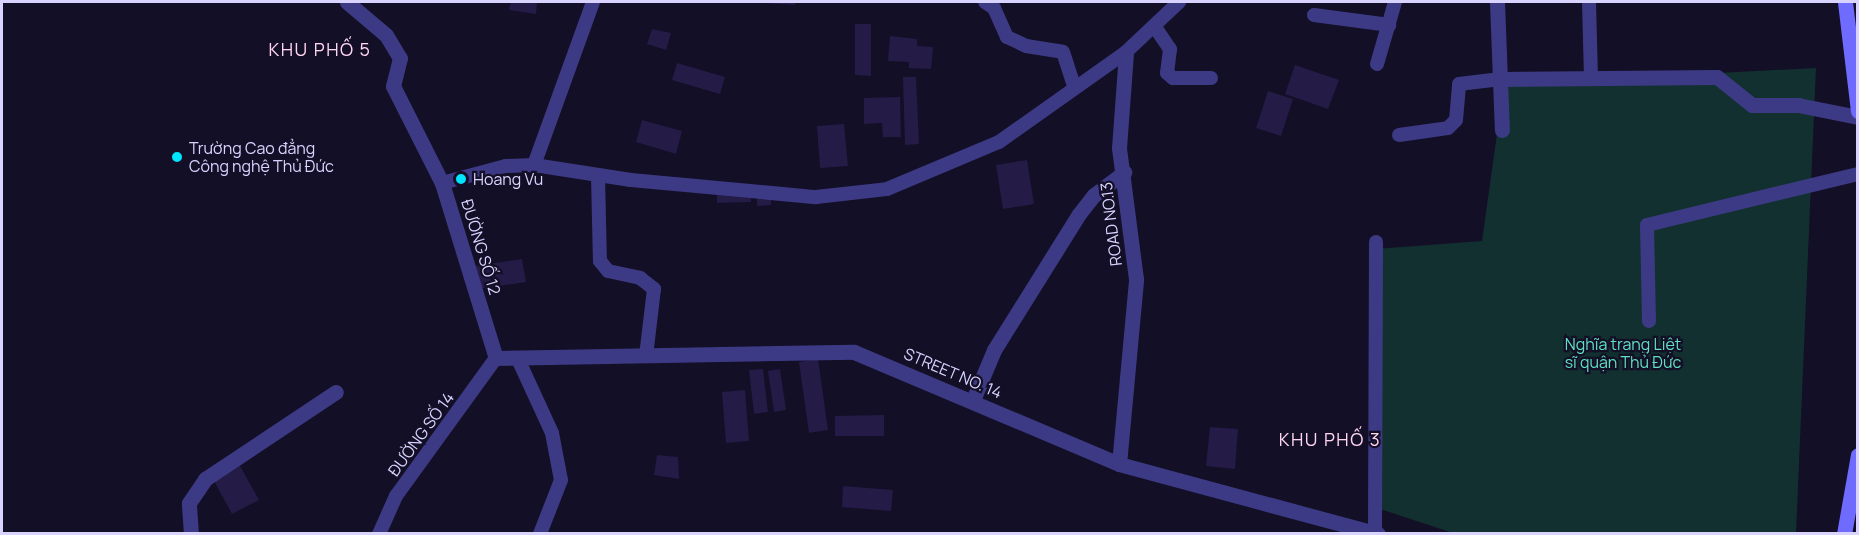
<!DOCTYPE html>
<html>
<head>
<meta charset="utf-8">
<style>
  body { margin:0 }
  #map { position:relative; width:1859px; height:535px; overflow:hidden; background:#130f26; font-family:Manrope,sans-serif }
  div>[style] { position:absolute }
  .green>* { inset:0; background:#12302f }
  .building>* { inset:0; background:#241b47 }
  .service>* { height:14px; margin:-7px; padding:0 7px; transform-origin:7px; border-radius:7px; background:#3d3a85 }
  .minor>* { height:15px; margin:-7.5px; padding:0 7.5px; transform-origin:7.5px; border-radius:7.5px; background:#3d3a85 }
  .secondary>* { height:15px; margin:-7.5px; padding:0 7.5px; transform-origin:7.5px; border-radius:7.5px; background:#6f6bff }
  .dots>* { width:16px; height:16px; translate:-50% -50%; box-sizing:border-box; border:3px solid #130f26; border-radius:50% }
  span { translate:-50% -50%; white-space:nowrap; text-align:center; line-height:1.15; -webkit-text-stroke:4.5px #130f26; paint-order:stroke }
  .poi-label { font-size:16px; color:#d9d4ff }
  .left { translate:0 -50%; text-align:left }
  .street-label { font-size:16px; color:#d9d4ff }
  .park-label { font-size:16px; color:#5fe0c0 }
  .neighbourhood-label { font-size:18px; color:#ffd6f0; letter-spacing:1.5px }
  .frame { position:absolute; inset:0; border:3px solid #d9d4ff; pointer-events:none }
</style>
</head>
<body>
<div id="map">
  <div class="green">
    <div style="clip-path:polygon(1816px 68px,1796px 533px,1453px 533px,1377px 508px,1375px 249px,1482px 241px,1504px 84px)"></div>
  </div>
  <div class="building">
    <div style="clip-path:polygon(511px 2px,537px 2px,536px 14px,509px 10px)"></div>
    <div style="clip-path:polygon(764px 2px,796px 2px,795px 5px,764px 3px)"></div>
    <div style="clip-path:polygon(855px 24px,871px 24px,871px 76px,855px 75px)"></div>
    <div style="clip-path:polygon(652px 29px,671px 33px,666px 50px,647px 44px)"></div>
    <div style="clip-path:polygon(890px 36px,917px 39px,917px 46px,933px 47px,931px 69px,909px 68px,909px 62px,888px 61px)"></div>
    <div style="clip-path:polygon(677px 63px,725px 77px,720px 94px,672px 80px)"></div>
    <div style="clip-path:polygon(1295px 65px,1339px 80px,1328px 109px,1285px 94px)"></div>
    <div style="clip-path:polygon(903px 77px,916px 77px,919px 144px,905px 145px)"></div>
    <div style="clip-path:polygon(1268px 91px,1293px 99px,1281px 136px,1256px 128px)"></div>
    <div style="clip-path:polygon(900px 97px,901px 137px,883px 137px,882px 123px,864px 124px,864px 98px)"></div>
    <div style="clip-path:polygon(642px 120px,682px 131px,676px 154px,636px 142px)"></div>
    <div style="clip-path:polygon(844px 124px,848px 166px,820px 168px,817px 126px)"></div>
    <div style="clip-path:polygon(1027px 160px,1034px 204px,1003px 209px,996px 165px)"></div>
    <div style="clip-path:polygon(751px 186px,751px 202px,717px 203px,717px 187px)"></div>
    <div style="clip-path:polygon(771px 186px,771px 205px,757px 206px,757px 187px)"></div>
    <div style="clip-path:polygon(522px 259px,526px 282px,478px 289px,475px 266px)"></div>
    <div style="clip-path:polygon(818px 359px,828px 430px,809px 433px,799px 362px)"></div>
    <div style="clip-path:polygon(763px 369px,768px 412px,754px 414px,749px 370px)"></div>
    <div style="clip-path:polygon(780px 369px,786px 410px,774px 412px,768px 371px)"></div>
    <div style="clip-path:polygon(745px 390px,749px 441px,726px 443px,722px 392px)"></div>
    <div style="clip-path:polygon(884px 415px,884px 436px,835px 436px,835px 416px)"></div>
    <div style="clip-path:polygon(1210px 427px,1238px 429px,1235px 469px,1206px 466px)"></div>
    <div style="clip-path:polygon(657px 455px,678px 457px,679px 479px,654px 475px)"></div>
    <div style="clip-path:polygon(239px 464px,259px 500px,232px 514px,213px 479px)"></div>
    <div style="clip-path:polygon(843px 486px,893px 490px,891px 511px,842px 507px)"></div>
  </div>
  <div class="service">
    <div style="left:985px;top:2px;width:11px;rotate:34deg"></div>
    <div style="left:994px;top:8px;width:32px;rotate:66deg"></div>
    <div style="left:1007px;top:37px;width:21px;rotate:25deg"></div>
    <div style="left:1026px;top:46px;width:37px;rotate:9deg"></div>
    <div style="left:1063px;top:52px;width:36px;rotate:72deg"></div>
    <div style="left:1589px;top:2px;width:76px;rotate:88.5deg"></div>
    <div style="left:1314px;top:15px;width:76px;rotate:7.6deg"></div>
    <div style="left:1155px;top:27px;width:27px;rotate:56deg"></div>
    <div style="left:1170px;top:49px;width:24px;rotate:97deg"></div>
    <div style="left:1167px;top:73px;width:8px;rotate:40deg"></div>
    <div style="left:1173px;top:78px;width:38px"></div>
    <div style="left:1377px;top:64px;width:65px;rotate:-73.8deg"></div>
    <div style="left:1399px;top:135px;width:49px;rotate:-8.1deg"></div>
    <div style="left:1448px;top:128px;width:11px;rotate:-45deg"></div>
    <div style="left:1456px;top:120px;width:36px;rotate:-85deg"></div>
    <div style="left:1459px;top:84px;width:42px;rotate:-6.8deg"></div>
    <div style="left:534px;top:165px;width:173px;rotate:-70.1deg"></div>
    <div style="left:598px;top:176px;width:85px;rotate:88.7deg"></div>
    <div style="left:600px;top:261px;width:13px;rotate:51deg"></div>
    <div style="left:608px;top:271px;width:33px;rotate:12deg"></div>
    <div style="left:640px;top:278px;width:18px;rotate:38deg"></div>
    <div style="left:654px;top:289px;width:67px;rotate:96.8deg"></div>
    <div style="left:442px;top:183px;width:66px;rotate:-14.9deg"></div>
    <div style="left:506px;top:166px;width:28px;rotate:-2deg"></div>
    <div style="left:534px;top:165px;width:98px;rotate:8.8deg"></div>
    <div style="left:631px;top:180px;width:186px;rotate:5.3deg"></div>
    <div style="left:816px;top:197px;width:71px;rotate:-6.4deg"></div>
    <div style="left:887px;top:189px;width:121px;rotate:-22.8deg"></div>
    <div style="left:999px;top:142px;width:156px;rotate:-35.3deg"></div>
    <div style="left:1126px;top:52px;width:73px;rotate:-43.3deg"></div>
    <div style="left:1649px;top:321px;width:96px;rotate:-91.2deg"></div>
    <div style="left:1647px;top:225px;width:217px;rotate:-13.6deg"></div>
    <div style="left:518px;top:359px;width:81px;rotate:65.3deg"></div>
    <div style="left:552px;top:433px;width:48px;rotate:79.2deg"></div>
    <div style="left:561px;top:480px;width:58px;rotate:111.3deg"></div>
    <div style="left:1375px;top:532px;width:290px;rotate:-89.8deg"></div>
    <div style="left:379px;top:534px;width:42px;rotate:-65.9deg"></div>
    <div style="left:396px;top:496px;width:170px;rotate:-54.1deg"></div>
  </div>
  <div class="minor">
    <div style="left:347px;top:2px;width:51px;rotate:40.2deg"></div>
    <div style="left:386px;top:35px;width:27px;rotate:59deg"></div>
    <div style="left:400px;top:58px;width:29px;rotate:104deg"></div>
    <div style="left:393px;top:86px;width:109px;rotate:63.2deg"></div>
    <div style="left:442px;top:183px;width:183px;rotate:72.9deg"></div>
    <div style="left:496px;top:358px;width:358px;rotate:-1deg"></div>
    <div style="left:854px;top:352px;width:288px;rotate:22.9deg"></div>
    <div style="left:1119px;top:464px;width:268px;rotate:15.1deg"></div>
    <div style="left:1497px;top:2px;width:128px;rotate:87.8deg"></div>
    <div style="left:1501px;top:79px;width:216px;rotate:-0.5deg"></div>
    <div style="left:1717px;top:77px;width:45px;rotate:38.7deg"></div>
    <div style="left:1752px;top:105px;width:46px"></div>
    <div style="left:1798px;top:105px;width:61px;rotate:11.3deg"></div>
    <div style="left:973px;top:400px;width:54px;rotate:-67.2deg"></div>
    <div style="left:994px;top:350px;width:160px;rotate:-58deg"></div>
    <div style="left:1079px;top:214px;width:24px;rotate:-52deg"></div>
    <div style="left:1094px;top:195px;width:38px;rotate:-37deg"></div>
    <div style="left:1119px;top:464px;width:186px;rotate:-84.7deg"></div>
    <div style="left:1136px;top:279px;width:132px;rotate:-97.4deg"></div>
    <div style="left:1119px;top:148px;width:96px;rotate:-85.8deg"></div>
    <div style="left:191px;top:534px;width:31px;rotate:-94deg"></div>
    <div style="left:189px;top:503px;width:29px;rotate:-56deg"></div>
    <div style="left:205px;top:479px;width:157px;rotate:-33.6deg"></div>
  </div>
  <div class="secondary">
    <div style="left:1845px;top:2px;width:110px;rotate:83.2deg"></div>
    <div style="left:1844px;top:534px;width:80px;rotate:-80deg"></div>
  </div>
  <div class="dots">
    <div style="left:177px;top:157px;background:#00e5ff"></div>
    <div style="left:461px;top:179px;background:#00e5ff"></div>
  </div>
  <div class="poi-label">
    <span class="left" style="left:189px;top:157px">Trường Cao đẳng<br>Công nghệ Thủ Đức</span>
    <span class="left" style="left:473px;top:179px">Hoang Vu</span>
  </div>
  <div class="street-label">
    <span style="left:1111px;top:224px;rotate:-97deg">ROAD NO.13</span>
    <span style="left:481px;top:247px;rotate:73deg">ĐƯỜNG SỐ 12</span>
    <span style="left:953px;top:373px;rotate:23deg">STREET NO. 14</span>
    <span style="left:421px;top:434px;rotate:-54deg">ĐƯỜNG SỐ 14</span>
  </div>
  <div class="park-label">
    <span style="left:1623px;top:353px">Nghĩa trang Liệt<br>sĩ quận Thủ Đức</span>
  </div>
  <div class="neighbourhood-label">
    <span style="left:320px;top:49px">KHU PHỐ 5</span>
    <span style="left:1330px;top:439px">KHU PHỐ 3</span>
  </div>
  <div class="frame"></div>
</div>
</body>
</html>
